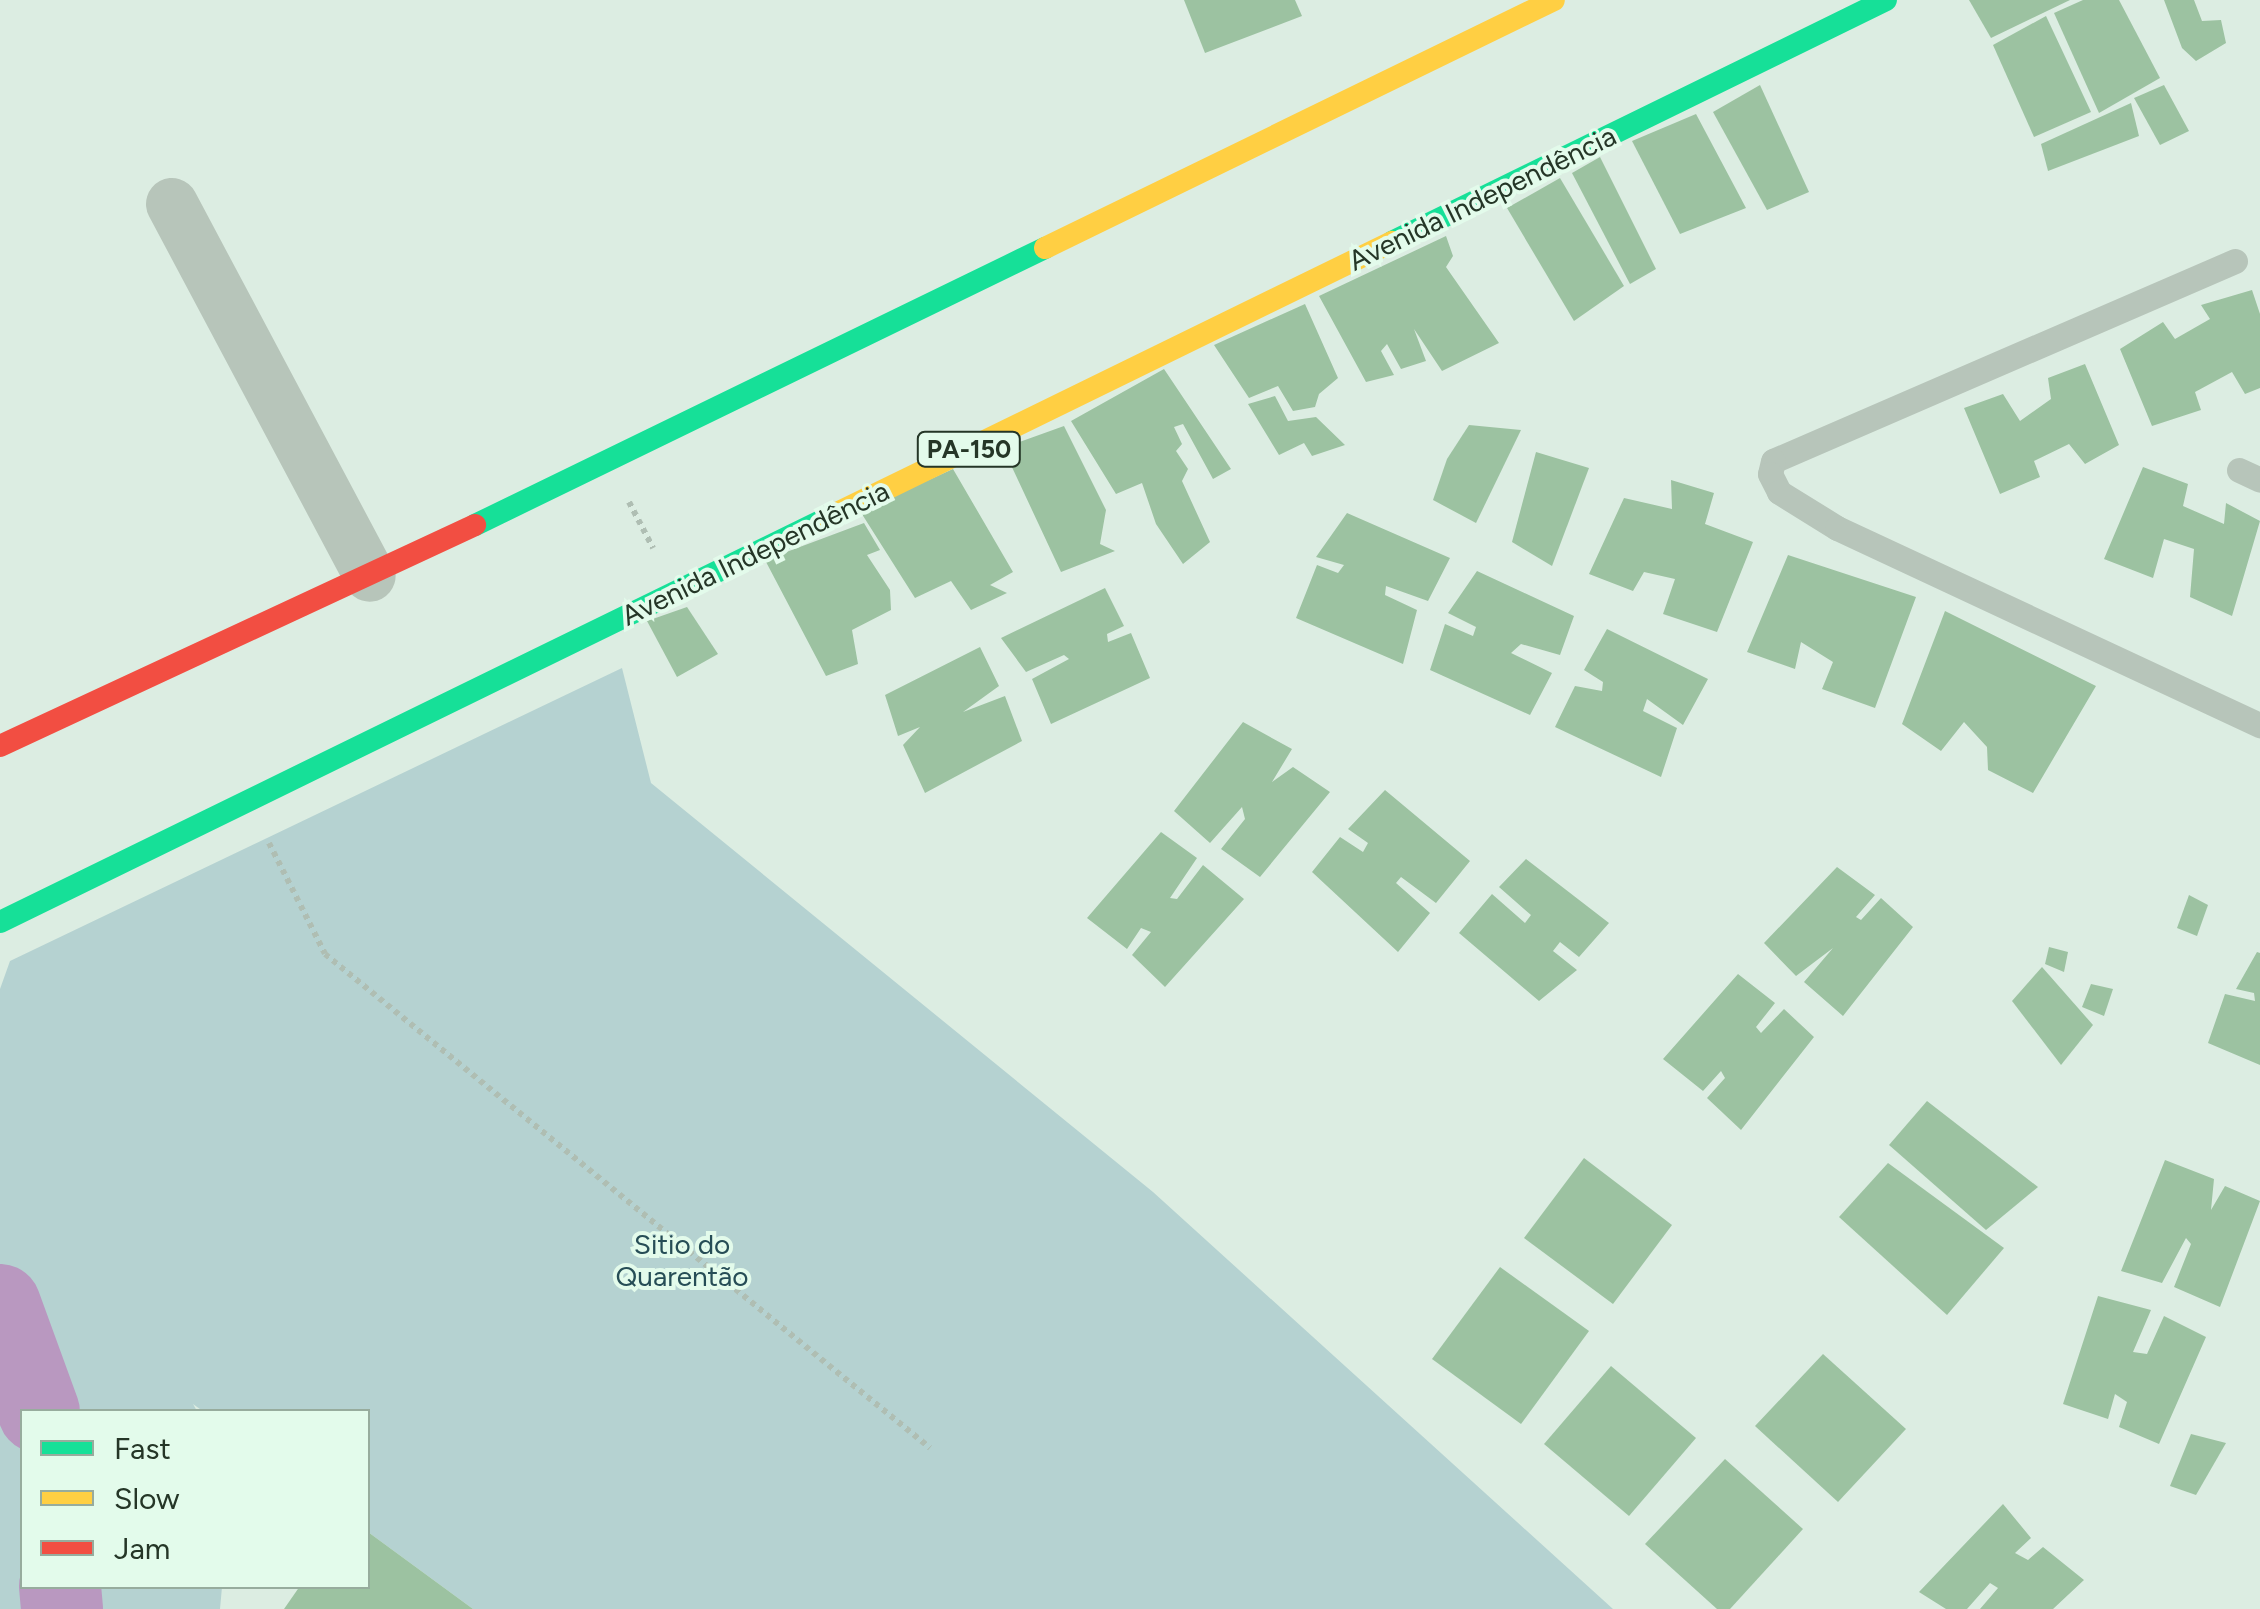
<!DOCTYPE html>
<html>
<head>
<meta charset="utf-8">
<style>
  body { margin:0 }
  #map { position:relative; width:2260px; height:1609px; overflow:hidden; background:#dcede2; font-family:Figtree,sans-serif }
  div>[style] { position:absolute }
  .green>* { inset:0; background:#b5d2d1 }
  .river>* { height:82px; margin:-41px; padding:0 41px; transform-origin:41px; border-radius:41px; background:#b998c0 }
  .building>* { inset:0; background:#9cc2a1 }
  .path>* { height:6px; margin-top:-3px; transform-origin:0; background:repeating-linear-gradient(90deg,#afbeb3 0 5px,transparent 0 10px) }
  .lane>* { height:25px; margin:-12.5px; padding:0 12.5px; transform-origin:12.5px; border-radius:12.5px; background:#b7c5ba }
  .street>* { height:52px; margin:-26px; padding:0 26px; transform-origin:26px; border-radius:26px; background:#b7c5ba }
  .fast>* { height:22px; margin:-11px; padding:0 11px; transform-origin:11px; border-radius:11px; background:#16e098 }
  .slow>* { height:22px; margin:-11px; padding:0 11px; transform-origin:11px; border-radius:11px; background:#ffcf43 }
  .jam>* { height:22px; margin:-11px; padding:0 11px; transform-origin:11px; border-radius:11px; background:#f24e42 }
  span { translate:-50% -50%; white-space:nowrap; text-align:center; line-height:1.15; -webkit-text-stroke:8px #e3fbeb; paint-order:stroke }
  .shield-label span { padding:2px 8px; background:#e3fbeb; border:2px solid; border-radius:8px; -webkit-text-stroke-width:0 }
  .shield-label { font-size:25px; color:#253627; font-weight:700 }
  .street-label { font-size:28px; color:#253627 }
  .park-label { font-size:28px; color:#264d56 }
  .legend { position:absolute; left:20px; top:1409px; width:350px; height:180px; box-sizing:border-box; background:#e3fbeb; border:2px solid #97ac9d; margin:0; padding:12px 18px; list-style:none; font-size:30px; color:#253627 }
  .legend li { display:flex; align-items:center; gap:20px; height:50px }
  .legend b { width:50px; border:2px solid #97ac9d }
</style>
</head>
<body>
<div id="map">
  <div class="green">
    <div style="clip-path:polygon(622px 668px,651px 783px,1153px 1192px,1613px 1609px,473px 1609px,368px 1532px,368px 1412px,204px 1412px,193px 1404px,197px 1411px,22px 1412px,22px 1586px,222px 1587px,220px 1609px,0 1609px,0 989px,10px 961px)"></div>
  </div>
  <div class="river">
    <div style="left:0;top:1305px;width:114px;rotate:70deg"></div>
    <div style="left:60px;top:1586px;width:23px;rotate:85deg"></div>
  </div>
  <div class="building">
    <div style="clip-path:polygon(1184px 0,1295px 0,1302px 16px,1205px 53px)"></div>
    <div style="clip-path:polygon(1969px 0,2070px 0,1991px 38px)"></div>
    <div style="clip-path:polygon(2083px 0,2119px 0,2160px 78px,2099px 113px,2054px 13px)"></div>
    <div style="clip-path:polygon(2164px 0,2194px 0,2202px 21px,2221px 20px,2226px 43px,2196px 61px,2182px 48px)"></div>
    <div style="clip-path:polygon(2046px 16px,2091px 112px,2034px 137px,1993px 45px)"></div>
    <div style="clip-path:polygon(1760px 85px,1809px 192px,1767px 210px,1713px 112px)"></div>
    <div style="clip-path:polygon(2164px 85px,2189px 131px,2160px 145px,2134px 98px)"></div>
    <div style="clip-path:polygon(2131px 103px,2139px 136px,2048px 171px,2041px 144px)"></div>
    <div style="clip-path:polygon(1696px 114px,1746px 208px,1680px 234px,1632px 141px)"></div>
    <div style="clip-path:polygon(1600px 157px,1656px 269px,1630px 284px,1572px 173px)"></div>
    <div style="clip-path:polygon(1560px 178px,1624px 286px,1574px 321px,1507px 208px)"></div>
    <div style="clip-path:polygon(1446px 236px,1453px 256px,1446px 267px,1499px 343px,1442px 371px,1414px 329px,1426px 361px,1401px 369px,1387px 344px,1381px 351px,1394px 375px,1366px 382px,1319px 296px)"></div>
    <div style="clip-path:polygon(2252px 290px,2260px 314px,2260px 388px,2245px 394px,2232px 372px,2195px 392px,2201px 410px,2152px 426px,2120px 349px,2163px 322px,2175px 339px,2210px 319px,2201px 305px)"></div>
    <div style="clip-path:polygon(1305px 304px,1338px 378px,1319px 394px,1315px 407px,1293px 411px,1278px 386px,1249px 398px,1214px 345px)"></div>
    <div style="clip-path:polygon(2085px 364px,2119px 445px,2085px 464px,2069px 444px,2034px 461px,2040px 477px,2000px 494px,1964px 408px,2003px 394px,2020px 421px,2051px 399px,2048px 378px)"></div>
    <div style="clip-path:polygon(1164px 369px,1231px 469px,1213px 479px,1183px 424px,1174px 427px,1182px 444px,1176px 451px,1188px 469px,1182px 481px,1210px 542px,1183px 564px,1156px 524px,1142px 483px,1116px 494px,1071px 421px)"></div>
    <div style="clip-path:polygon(1275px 396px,1288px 421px,1316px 417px,1345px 445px,1312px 456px,1304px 443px,1279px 455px,1248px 404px)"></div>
    <div style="clip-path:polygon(1469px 425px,1521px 430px,1476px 523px,1433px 500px,1447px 459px)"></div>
    <div style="clip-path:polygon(1064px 426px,1106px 510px,1100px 544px,1115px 551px,1061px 572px,1003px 448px)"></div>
    <div style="clip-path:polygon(1536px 452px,1589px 468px,1552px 566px,1512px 542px)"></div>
    <div style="clip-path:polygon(2143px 467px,2188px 484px,2183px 506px,2224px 524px,2226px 503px,2260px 521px,2232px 616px,2190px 597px,2194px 549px,2164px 539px,2153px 578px,2104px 559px)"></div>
    <div style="clip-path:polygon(953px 469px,1013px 572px,990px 585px,1007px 593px,971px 610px,951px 581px,915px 598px,860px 511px)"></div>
    <div style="clip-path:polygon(1671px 480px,1714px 493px,1705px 524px,1753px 542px,1717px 632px,1663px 614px,1675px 579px,1644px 572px,1633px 591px,1589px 574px,1624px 498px,1672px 509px)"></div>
    <div style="clip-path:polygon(1347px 513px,1450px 558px,1428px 601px,1386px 586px,1385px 595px,1417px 610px,1403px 664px,1296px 618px,1317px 565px,1338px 573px,1344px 565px,1316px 557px)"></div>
    <div style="clip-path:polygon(864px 523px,880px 550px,867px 555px,890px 590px,891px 610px,852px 630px,858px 664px,826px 676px,765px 560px)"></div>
    <div style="clip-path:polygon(1788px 555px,1916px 597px,1875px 708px,1822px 689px,1833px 662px,1801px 642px,1795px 669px,1747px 652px)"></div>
    <div style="clip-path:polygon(1477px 571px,1574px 616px,1560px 655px,1521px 644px,1511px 653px,1552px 673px,1530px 715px,1430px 670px,1445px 624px,1473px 636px,1476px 627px,1448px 613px)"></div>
    <div style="clip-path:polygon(1105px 588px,1124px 626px,1107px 634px,1108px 642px,1131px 633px,1150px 678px,1051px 724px,1032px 679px,1069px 659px,1064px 655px,1026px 672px,1001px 638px)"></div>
    <div style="clip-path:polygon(687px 607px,718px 654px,677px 677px,647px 621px)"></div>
    <div style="clip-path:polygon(1945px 611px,2096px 686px,2033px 793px,1988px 770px,1987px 747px,1964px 722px,1941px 751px,1902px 724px)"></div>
    <div style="clip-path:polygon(1607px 629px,1708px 679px,1683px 725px,1647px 699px,1643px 711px,1677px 728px,1661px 777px,1555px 727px,1575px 686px,1602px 691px,1603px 682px,1584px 670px)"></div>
    <div style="clip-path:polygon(980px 647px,999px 686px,963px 712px,1005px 696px,1022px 741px,925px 793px,903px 745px,920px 727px,898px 736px,885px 695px)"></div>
    <div style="clip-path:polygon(1243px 722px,1292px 749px,1272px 782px,1293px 767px,1330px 792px,1260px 877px,1221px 849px,1245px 819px,1242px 807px,1210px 843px,1174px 811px)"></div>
    <div style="clip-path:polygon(1385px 790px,1470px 861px,1436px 903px,1401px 877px,1396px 883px,1430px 913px,1398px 952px,1312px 872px,1340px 837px,1363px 852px,1368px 843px,1348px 829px)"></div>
    <div style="clip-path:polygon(1161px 832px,1197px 858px,1170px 898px,1177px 899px,1203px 865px,1244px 899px,1165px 987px,1132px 955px,1151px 932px,1141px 928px,1127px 949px,1087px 918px)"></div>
    <div style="clip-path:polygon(1526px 859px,1609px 923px,1579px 957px,1560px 942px,1553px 951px,1577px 970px,1539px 1001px,1459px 933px,1492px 894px,1525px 923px,1531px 915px,1499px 887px)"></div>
    <div style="clip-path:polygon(1837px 867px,1875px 895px,1856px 917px,1861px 920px,1881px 898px,1913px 927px,1843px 1016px,1804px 982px,1833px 948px,1796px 976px,1764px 943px)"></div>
    <div style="clip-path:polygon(2189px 895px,2208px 905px,2197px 936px,2177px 928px)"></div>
    <div style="clip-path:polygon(2049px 947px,2068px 952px,2064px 972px,2045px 964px)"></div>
    <div style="clip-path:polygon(2257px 952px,2260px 953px,2260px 1065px,2208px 1043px,2225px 994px,2255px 1001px,2254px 993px,2236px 989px)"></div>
    <div style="clip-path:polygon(2042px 967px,2093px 1025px,2061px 1065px,2012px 1001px)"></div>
    <div style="clip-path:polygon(1738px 974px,1775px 1003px,1756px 1027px,1761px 1033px,1784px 1009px,1814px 1037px,1741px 1130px,1707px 1098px,1725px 1078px,1721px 1071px,1703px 1091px,1663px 1059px)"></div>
    <div style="clip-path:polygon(2091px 984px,2113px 989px,2104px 1016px,2082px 1007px)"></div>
    <div style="clip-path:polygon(1927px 1101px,2038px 1187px,1986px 1230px,1889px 1145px)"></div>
    <div style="clip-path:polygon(1584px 1158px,1672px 1225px,1613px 1304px,1524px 1238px)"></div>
    <div style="clip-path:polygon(2165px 1160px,2214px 1179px,2211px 1210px,2225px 1186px,2260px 1201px,2220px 1307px,2174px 1287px,2191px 1244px,2186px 1238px,2162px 1283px,2121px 1271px)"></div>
    <div style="clip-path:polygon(1888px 1163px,2004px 1248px,1947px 1315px,1839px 1217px)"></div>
    <div style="clip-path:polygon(1500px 1267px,1589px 1331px,1521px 1424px,1432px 1359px)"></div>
    <div style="clip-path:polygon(2098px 1296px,2151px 1310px,2133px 1352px,2147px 1354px,2164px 1316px,2206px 1337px,2159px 1444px,2119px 1427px,2127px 1402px,2115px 1394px,2108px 1419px,2063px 1404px)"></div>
    <div style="clip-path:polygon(1823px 1354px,1906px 1429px,1838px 1502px,1755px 1426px)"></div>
    <div style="clip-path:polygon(1611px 1366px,1696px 1438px,1629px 1516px,1544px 1444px)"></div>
    <div style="clip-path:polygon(2191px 1434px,2226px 1443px,2196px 1495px,2170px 1486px)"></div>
    <div style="clip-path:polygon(1725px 1459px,1803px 1529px,1730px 1609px,1717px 1609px,1645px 1544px)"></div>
    <div style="clip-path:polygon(2003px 1504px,2031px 1538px,2015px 1553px,2028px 1560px,2043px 1547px,2084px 1580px,2053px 1609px,1980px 1609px,1998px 1588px,1990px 1583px,1967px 1609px,1946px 1609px,1919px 1592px)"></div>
    <div style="clip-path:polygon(368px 1532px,473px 1609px,284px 1609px,300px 1586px,368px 1586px)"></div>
  </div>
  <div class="path">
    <div style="left:629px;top:502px;width:52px;rotate:62.4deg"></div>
    <div style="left:269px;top:843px;width:124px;rotate:63.2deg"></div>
    <div style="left:325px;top:954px;width:781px;rotate:39.23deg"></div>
  </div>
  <div class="lane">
    <div style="left:2235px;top:261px;width:503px;rotate:156.59deg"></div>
    <div style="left:1773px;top:461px;width:13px;rotate:103deg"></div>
    <div style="left:1770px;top:474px;width:20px;rotate:63deg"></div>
    <div style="left:1779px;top:492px;width:68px;rotate:31.8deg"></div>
    <div style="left:1837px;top:528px;width:467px;rotate:25deg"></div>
    <div style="left:2239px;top:470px;width:23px;rotate:25deg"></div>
  </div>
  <div class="street">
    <div style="left:172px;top:204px;width:421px;rotate:62deg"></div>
  </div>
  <div class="fast">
    <div style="left:1392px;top:242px;width:550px;rotate:-26.1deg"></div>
    <div style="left:475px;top:525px;width:634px;rotate:-25.92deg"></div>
    <div style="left:0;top:922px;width:920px;rotate:-26.04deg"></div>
  </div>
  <div class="slow">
    <div style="left:1045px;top:248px;width:566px;rotate:-25.98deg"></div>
    <div style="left:827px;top:518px;width:629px;rotate:-26.04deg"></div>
  </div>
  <div class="jam">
    <div style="left:0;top:746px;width:524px;rotate:-24.95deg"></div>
  </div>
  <div class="shield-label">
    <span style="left:969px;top:449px">PA-150</span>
  </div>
  <div class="street-label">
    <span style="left:1482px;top:198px;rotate:-26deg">Avenida Independência</span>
    <span style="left:755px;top:553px;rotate:-26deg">Avenida Independência</span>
  </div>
  <div class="park-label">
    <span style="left:682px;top:1260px">Sitio do<br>Quarentão</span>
  </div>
  <ul class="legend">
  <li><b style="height:12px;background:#16e098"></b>Fast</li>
  <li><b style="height:12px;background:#ffcf43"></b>Slow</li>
  <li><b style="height:12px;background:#f24e42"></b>Jam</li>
  </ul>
</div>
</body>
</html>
